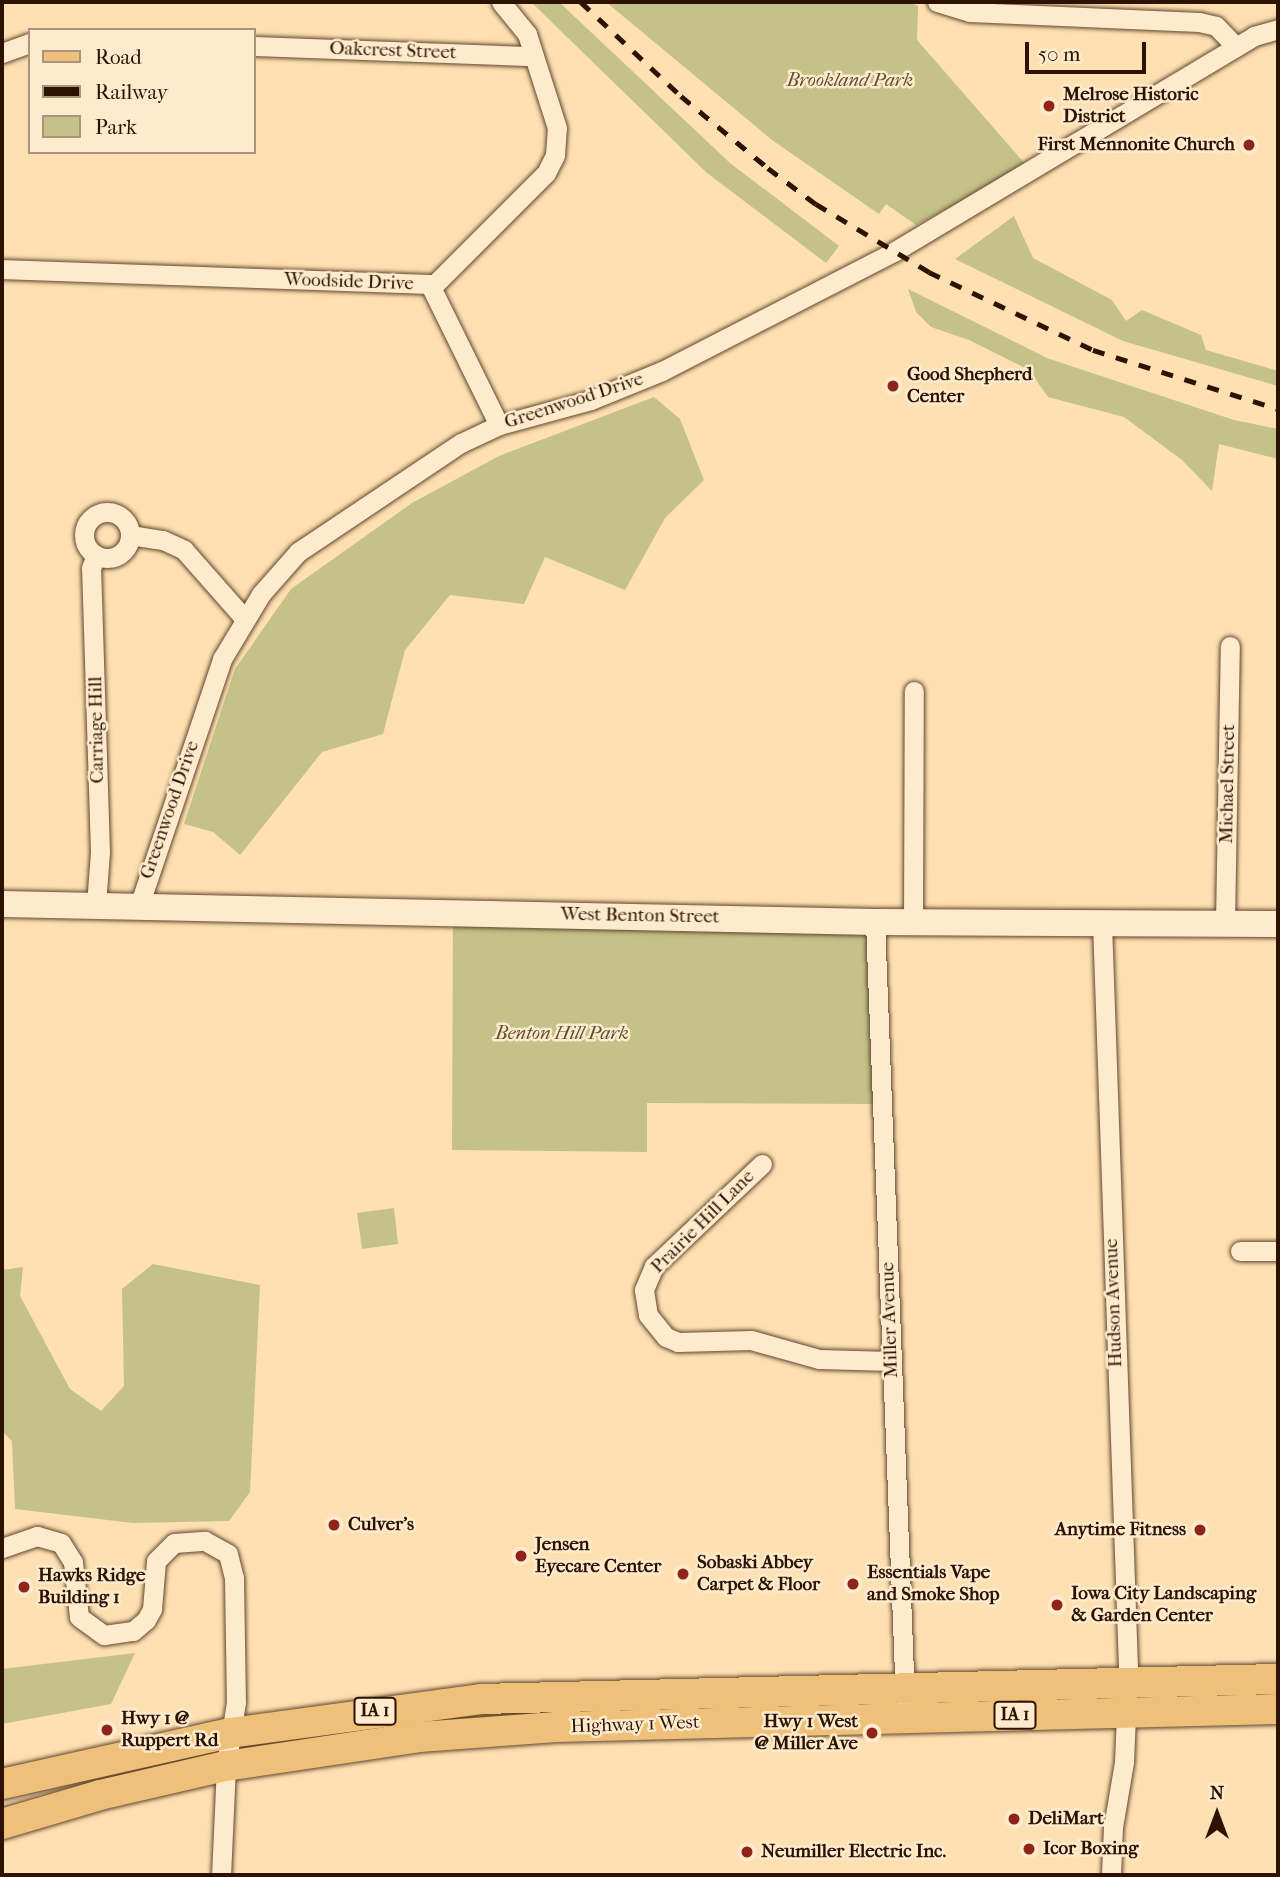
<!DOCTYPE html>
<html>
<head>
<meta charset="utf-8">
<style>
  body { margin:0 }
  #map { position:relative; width:1280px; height:1877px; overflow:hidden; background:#fee0b2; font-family:"IM FELL French Canon",serif }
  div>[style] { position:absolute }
  .green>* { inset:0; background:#c4c189 }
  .roads { filter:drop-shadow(0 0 2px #61462d) drop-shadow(0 0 2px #61462d) }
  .street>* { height:19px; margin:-9.5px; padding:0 9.5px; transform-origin:9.5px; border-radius:9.5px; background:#feebcd }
  .street>.ring { margin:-9.5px; padding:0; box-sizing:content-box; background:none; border:19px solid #feebcd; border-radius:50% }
  .secondary>* { height:26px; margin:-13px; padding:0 13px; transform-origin:13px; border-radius:13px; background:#feebcd }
  .primary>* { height:30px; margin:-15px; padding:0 15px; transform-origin:15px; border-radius:15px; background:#efc079 }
  .rail>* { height:4.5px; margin-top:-2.25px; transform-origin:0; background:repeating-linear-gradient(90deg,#2d1201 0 12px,transparent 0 24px) }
  .dots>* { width:19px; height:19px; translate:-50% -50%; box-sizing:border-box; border:4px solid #feebcd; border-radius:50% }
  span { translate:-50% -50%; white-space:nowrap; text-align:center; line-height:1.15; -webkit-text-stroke:5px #feebcd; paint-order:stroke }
  .shield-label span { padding:2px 5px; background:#feebcd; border:2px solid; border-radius:5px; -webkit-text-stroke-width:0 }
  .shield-label { font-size:18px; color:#2d1201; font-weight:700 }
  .street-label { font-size:19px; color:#2d1201 }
  .park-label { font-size:19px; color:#624f31; font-style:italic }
  .poi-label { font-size:19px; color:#2d1201; font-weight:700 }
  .left { translate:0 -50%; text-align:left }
  .right { translate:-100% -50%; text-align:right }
  .frame { position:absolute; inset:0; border:4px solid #2d1201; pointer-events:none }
  .legend { position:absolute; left:28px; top:28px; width:228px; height:126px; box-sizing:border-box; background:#feebcd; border:2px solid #aa947b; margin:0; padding:9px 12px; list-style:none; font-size:21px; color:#2d1201 }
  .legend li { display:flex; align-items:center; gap:14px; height:35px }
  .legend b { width:35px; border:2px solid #aa947b }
  .north { position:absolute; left:1182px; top:1779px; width:70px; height:70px; -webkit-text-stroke:5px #feebcd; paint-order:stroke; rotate:0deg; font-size:19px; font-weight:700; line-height:28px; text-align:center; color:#2d1201 }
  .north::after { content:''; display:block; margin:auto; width:24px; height:32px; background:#2d1201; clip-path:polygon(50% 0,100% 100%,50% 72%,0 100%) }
  .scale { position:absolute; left:1025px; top:42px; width:121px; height:32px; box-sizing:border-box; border:4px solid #2d1201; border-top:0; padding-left:9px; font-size:21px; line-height:24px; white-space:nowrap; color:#2d1201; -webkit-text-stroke:5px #feebcd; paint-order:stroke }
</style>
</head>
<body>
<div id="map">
  <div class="green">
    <div style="clip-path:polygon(531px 2px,559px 2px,730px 163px,839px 246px,826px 263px,707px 173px)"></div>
    <div style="clip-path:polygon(606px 2px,909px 2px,918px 6px,917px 40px,1027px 166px,916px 225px,886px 204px,879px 214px,772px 140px)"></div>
    <div style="clip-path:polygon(1014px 216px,1033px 258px,1112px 300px,1126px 321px,1142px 310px,1201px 335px,1206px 350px,1278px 371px,1278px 386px,1123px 341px,955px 259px)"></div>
    <div style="clip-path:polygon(908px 289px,1047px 358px,1234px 420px,1278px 429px,1278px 459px,1219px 444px,1212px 491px,1182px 460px,1124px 417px,1048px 397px,1029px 370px,969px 340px,931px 327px,916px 312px)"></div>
    <div style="clip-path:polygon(654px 397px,680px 419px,704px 480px,665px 518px,625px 590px,545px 557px,524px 604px,450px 595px,405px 650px,383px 734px,322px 752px,240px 855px,213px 832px,184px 824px,235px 669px,291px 589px,412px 503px,499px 456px)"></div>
    <div style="clip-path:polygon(453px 921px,876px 932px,882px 1104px,647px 1103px,647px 1152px,452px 1150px)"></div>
    <div style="clip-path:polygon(394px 1208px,398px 1244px,362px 1249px,357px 1213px)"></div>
    <div style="clip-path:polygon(153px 1264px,260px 1285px,250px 1492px,229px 1521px,133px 1523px,15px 1509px,12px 1441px,2px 1431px,2px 1270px,23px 1267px,20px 1296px,70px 1389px,101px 1411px,124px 1386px,122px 1289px)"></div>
    <div style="clip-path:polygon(135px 1653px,111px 1704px,2px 1724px,2px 1669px)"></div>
  </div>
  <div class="roads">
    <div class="street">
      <div style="left:937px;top:2px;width:34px;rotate:17deg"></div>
      <div style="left:970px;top:12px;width:229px;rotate:2.5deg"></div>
      <div style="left:1199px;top:22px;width:17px;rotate:13deg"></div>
      <div style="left:1216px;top:26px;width:29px;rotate:46deg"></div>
      <div style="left:254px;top:46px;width:279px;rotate:2.1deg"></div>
      <div style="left:2px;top:53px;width:30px;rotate:-20deg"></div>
      <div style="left:2px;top:269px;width:433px;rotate:2deg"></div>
      <div style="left:435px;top:284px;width:157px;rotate:-45deg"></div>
      <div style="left:546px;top:173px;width:20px;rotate:-63deg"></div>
      <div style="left:555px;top:155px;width:27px;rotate:-86deg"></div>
      <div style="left:557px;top:128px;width:99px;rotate:-107.7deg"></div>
      <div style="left:527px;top:34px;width:41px;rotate:-129.1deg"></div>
      <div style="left:430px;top:285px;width:156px;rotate:63.8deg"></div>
      <div class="ring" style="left:84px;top:512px;width:27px;height:27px"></div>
      <div style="left:130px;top:535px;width:33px;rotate:9deg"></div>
      <div style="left:163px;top:540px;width:23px;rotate:25deg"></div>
      <div style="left:184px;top:550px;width:91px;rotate:48.6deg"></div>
      <div style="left:96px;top:905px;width:53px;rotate:-85.7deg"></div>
      <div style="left:100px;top:852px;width:284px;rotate:-91.8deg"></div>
      <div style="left:91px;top:568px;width:14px;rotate:-69deg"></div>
      <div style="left:139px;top:906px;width:261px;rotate:-71.4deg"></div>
      <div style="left:222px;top:659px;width:76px;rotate:-59deg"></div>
      <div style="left:261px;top:594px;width:56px;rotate:-48.6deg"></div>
      <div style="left:298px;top:552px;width:196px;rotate:-33.8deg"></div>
      <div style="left:461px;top:443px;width:42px;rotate:-25.3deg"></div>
      <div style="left:499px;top:425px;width:95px;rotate:-15.2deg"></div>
      <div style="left:591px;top:400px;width:77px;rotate:-22.2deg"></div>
      <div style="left:662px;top:371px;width:262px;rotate:-27.2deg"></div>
      <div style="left:895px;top:251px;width:418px;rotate:-30.9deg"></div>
      <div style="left:1254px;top:36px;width:25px;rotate:-16deg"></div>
      <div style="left:875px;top:922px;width:777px;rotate:87.79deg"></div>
      <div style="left:913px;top:923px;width:232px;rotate:-89.8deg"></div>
      <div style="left:1102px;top:923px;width:744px;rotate:88deg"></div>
      <div style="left:1128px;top:1667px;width:95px;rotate:92.4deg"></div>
      <div style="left:1124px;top:1762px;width:66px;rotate:99.6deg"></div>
      <div style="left:1113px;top:1827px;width:48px;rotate:92.4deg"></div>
      <div style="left:1225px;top:923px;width:277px;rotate:-89deg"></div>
      <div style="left:762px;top:1164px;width:149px;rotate:136.6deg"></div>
      <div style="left:654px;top:1266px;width:26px;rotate:113deg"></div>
      <div style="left:644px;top:1290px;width:25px;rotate:81deg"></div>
      <div style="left:648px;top:1315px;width:28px;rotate:51deg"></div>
      <div style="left:666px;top:1337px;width:13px;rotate:23deg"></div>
      <div style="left:678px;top:1342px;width:73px;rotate:-1.6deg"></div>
      <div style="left:751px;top:1340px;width:71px;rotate:15.6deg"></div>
      <div style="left:819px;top:1359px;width:72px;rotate:1.6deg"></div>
      <div style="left:1240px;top:1251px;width:38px"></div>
      <div style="left:2px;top:1548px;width:37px;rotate:-19deg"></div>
      <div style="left:37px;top:1536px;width:25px;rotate:16deg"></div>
      <div style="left:61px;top:1543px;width:22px;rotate:58deg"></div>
      <div style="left:73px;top:1562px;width:55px;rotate:83.8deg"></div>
      <div style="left:79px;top:1617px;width:31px;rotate:36deg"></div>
      <div style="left:104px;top:1635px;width:29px;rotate:-8deg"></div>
      <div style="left:133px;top:1631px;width:17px;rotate:-40deg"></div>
      <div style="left:146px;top:1620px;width:13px;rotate:-61deg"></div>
      <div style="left:152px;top:1609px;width:48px;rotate:-85.2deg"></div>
      <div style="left:156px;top:1561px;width:25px;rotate:-45deg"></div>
      <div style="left:174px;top:1543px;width:31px;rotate:-4deg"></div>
      <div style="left:205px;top:1541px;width:26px;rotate:29deg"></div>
      <div style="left:228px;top:1554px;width:25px;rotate:76deg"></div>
      <div style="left:234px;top:1578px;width:124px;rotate:89.1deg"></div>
      <div style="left:236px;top:1702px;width:65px;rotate:98.9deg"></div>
      <div style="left:226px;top:1766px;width:109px;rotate:92.6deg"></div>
    </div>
    <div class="secondary">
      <div style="left:2px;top:904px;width:873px;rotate:1.18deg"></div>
      <div style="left:875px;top:922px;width:403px;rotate:0.3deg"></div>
    </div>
    <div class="primary">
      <div style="left:2px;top:1784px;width:234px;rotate:-12.6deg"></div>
      <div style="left:230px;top:1733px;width:253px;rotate:-7.7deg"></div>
      <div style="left:481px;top:1699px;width:797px;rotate:-1.44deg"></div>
      <div style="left:2px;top:1824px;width:102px;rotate:-16.5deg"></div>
      <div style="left:100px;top:1795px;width:129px;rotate:-13deg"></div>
      <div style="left:226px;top:1766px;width:195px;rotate:-8.5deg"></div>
      <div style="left:419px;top:1737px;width:137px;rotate:-4.2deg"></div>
      <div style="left:556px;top:1727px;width:722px;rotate:-1.43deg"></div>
    </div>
  </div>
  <div class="rail">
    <div style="left:581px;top:2px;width:137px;rotate:43.2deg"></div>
    <div style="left:681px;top:96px;width:113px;rotate:39.6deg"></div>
    <div style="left:768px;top:168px;width:60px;rotate:36.9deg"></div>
    <div style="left:816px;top:204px;width:132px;rotate:31deg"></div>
    <div style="left:929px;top:272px;width:182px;rotate:25.4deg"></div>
    <div style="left:1093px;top:350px;width:194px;rotate:17.7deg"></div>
  </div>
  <div class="dots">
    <div style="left:1049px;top:106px;background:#8f2418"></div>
    <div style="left:1249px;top:145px;background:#8f2418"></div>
    <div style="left:893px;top:386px;background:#8f2418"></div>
    <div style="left:334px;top:1525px;background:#8f2418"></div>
    <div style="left:1200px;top:1530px;background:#8f2418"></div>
    <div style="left:521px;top:1556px;background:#8f2418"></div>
    <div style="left:683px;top:1574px;background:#8f2418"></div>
    <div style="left:853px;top:1584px;background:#8f2418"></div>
    <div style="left:24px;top:1587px;background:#8f2418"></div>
    <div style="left:1057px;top:1605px;background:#8f2418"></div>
    <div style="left:107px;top:1730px;background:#8f2418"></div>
    <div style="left:872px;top:1733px;background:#8f2418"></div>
    <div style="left:1014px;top:1819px;background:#8f2418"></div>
    <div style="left:1029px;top:1849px;background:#8f2418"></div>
    <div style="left:747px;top:1852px;background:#8f2418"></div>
  </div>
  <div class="shield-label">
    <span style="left:375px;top:1711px">IA 1</span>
    <span style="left:1015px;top:1715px">IA 1</span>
  </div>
  <div class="street-label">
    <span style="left:393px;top:51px;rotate:2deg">Oakcrest Street</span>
    <span style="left:349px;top:282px;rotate:2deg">Woodside Drive</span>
    <span style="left:574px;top:401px;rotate:-18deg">Greenwood Drive</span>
    <span style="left:97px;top:730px;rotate:-91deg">Carriage Hill</span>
    <span style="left:1228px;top:784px;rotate:-89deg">Michael Street</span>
    <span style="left:170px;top:810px;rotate:-71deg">Greenwood Drive</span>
    <span style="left:640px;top:916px;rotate:1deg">West Benton Street</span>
    <span style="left:703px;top:1222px;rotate:-45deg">Prairie Hill Lane</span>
    <span style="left:1114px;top:1303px;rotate:-92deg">Hudson Avenue</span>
    <span style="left:890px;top:1320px;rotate:-92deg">Miller Avenue</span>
    <span style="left:635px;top:1725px;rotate:-2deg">Highway 1 West</span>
  </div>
  <div class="park-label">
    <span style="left:850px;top:81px">Brookland Park</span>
    <span style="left:562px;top:1034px">Benton Hill Park</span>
  </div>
  <div class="poi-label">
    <span class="left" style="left:1063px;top:106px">Melrose Historic<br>District</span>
    <span class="right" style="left:1235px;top:145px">First Mennonite Church</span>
    <span class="left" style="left:907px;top:386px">Good Shepherd<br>Center</span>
    <span class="left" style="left:348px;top:1525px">Culver's</span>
    <span class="right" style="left:1186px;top:1530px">Anytime Fitness</span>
    <span class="left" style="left:535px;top:1556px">Jensen<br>Eyecare Center</span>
    <span class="left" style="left:697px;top:1574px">Sobaski Abbey<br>Carpet &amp; Floor</span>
    <span class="left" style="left:867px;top:1584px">Essentials Vape<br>and Smoke Shop</span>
    <span class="left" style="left:38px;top:1587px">Hawks Ridge<br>Building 1</span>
    <span class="left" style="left:1071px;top:1605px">Iowa City Landscaping<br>&amp; Garden Center</span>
    <span class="left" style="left:121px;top:1730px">Hwy 1 @<br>Ruppert Rd</span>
    <span class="right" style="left:858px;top:1733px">Hwy 1 West<br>@ Miller Ave</span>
    <span class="left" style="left:1028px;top:1819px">DeliMart</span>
    <span class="left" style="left:1043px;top:1849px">Icor Boxing</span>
    <span class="left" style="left:761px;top:1852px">Neumiller Electric Inc.</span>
  </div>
  <div class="frame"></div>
  <ul class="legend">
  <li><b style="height:9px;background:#efc079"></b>Road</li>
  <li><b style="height:9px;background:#2d1201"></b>Railway</li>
  <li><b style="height:19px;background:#c4c189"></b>Park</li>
  </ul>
  <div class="north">N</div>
  <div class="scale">50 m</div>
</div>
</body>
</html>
